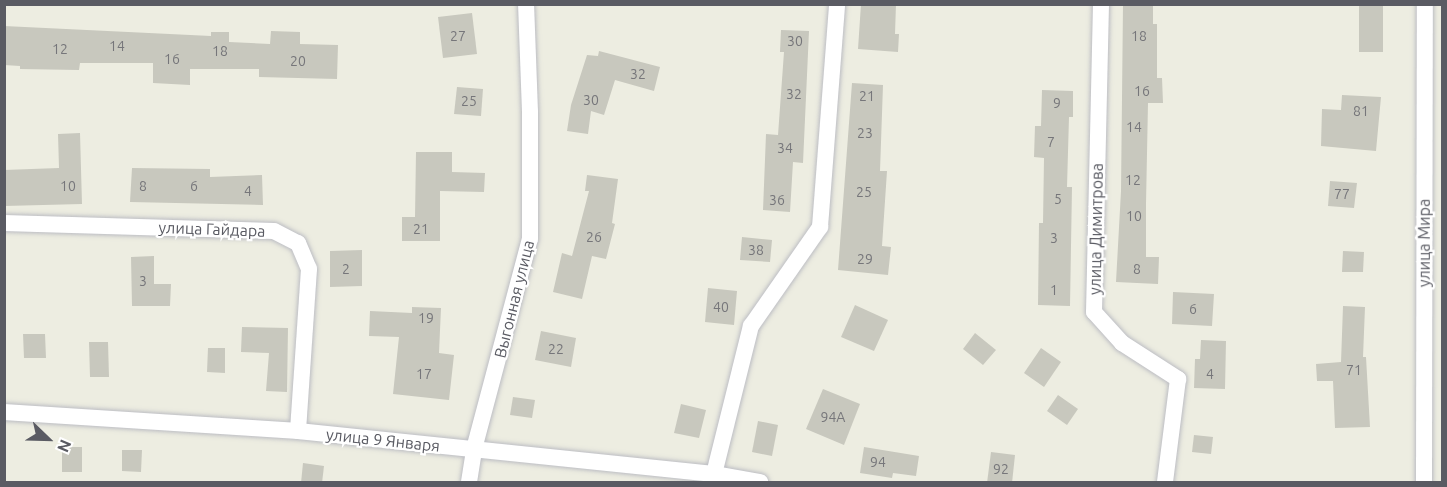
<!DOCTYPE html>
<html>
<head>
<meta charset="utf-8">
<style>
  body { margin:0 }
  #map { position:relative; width:1447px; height:487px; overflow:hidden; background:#edede1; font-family:Ubuntu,sans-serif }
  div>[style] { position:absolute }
  .building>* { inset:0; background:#c8c8be }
  .roads { filter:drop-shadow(0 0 2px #bcbdc3) drop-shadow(0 0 2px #bcbdc3) }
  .minor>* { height:16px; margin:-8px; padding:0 8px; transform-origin:8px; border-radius:8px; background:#fff }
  span { translate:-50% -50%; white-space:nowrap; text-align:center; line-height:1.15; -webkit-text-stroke:4.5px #fff; paint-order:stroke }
  .number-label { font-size:14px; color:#76767a }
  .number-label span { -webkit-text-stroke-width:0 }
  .street-label { font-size:16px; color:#5a5b63 }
  .frame { position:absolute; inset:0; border:6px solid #5a5b63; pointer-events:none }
  .north { position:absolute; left:18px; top:409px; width:60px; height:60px; -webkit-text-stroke:4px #fff; paint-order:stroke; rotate:113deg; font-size:16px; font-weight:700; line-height:24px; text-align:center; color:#5a5b63 }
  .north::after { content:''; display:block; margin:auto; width:21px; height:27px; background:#5a5b63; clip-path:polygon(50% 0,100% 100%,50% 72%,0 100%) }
</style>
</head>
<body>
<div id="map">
  <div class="building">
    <div style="clip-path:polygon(861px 4px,896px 4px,895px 34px,899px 34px,898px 52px,858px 49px)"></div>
    <div style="clip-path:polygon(1123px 4px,1153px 4px,1153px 24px,1157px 24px,1157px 78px,1162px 78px,1163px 103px,1148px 103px,1146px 204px,1146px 257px,1159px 257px,1158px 284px,1116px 282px,1121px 191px)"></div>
    <div style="clip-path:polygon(1359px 4px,1383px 4px,1383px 52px,1359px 52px)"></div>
    <div style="clip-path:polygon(472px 13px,477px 54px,443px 58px,438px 17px)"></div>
    <div style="clip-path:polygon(4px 26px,211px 36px,211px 32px,229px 32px,229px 42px,270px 44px,271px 31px,300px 32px,300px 44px,338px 45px,337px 79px,259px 77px,259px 69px,190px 69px,190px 85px,153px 83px,153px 63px,80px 63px,79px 70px,20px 69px,20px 66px,4px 65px)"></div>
    <div style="clip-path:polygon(781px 30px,809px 31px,803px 163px,793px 162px,790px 212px,763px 210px,766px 134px,778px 135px,784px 52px,780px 52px)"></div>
    <div style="clip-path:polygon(599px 51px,660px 67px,654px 91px,615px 80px,604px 115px,591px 111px,588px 134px,567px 131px,571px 105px,587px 55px,598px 56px)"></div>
    <div style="clip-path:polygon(852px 83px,883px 85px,880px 171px,887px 171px,882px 246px,891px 247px,888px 275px,838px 270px)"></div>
    <div style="clip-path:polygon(457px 87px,483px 89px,481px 116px,454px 114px)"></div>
    <div style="clip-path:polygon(1042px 90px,1073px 91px,1073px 117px,1069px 117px,1067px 187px,1072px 187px,1070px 306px,1038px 305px,1039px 223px,1043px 223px,1044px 158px,1034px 157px,1035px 126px,1041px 126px)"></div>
    <div style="clip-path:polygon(1342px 95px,1381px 97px,1376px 151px,1321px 146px,1322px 109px,1341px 110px)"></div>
    <div style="clip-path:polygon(80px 133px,82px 204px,4px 206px,4px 170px,59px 168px,58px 134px)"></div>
    <div style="clip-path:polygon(416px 152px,452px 152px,452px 172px,485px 173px,484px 192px,440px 191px,440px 241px,402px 241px,402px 217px,415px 217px)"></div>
    <div style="clip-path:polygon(132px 168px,210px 169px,210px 177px,262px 175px,263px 205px,130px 202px)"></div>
    <div style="clip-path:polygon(587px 175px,618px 179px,612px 223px,615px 224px,606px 259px,592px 256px,582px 299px,553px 292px,562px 253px,572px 256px,589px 191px,585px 191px)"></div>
    <div style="clip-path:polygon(1330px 181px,1357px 183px,1354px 208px,1328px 206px)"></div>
    <div style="clip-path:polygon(742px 237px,772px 240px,770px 262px,740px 260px)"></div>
    <div style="clip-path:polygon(362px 250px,362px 286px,330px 287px,330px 251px)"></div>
    <div style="clip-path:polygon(1343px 251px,1364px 252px,1363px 272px,1342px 272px)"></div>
    <div style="clip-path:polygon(154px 256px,154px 284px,171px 284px,170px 306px,132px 306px,131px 257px)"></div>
    <div style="clip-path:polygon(708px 288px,737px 291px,734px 325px,705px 322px)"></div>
    <div style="clip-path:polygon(1173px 292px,1214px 294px,1212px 326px,1172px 324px)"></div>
    <div style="clip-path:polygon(855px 305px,888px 320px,874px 351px,841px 337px)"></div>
    <div style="clip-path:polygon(1343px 306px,1365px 307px,1363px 357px,1366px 357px,1370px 427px,1335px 428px,1333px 381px,1317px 381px,1316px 364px,1341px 362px)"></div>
    <div style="clip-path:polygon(412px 307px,441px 308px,439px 353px,454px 355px,449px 400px,393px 394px,399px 337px,369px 336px,370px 311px,412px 313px)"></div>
    <div style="clip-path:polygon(242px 327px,288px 328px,287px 392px,266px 391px,269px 353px,241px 352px)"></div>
    <div style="clip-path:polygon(541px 331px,576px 338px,571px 367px,535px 360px)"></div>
    <div style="clip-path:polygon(975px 333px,996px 350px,983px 365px,963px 349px)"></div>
    <div style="clip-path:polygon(23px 334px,45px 334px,46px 358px,24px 358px)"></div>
    <div style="clip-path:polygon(1201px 340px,1226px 341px,1225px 389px,1194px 388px,1195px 359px,1200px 359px)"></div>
    <div style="clip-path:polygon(89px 342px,108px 342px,109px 377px,90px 377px)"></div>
    <div style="clip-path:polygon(208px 348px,225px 348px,225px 373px,207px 372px)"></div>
    <div style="clip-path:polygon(1041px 348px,1061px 362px,1044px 387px,1024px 373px)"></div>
    <div style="clip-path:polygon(823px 389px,860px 404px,844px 445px,806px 429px)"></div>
    <div style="clip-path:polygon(1058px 395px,1078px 409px,1067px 425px,1047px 411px)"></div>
    <div style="clip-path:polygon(513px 397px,535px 400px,532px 418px,510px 415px)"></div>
    <div style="clip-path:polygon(681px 404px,706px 410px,699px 438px,674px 433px)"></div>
    <div style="clip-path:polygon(758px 421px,778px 425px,772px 456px,752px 452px)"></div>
    <div style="clip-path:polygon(1194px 435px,1213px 437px,1211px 454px,1192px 452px)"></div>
    <div style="clip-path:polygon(62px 447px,82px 447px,82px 472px,62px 472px)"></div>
    <div style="clip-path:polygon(864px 447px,919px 456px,916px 476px,893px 473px,892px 478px,860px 473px)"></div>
    <div style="clip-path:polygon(122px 450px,142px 450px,141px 472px,122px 471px)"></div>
    <div style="clip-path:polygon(991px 452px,1015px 455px,1012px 483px,987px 483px)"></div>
    <div style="clip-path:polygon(303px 463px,324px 466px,322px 483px,301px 483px)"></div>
  </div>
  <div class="roads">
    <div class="minor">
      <div style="left:1101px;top:4px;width:308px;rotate:91.3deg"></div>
      <div style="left:1094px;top:312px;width:42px;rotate:47.9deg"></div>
      <div style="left:1122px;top:343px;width:67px;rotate:32.7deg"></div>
      <div style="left:1178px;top:379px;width:104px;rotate:97.2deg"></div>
      <div style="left:4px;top:223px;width:270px;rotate:1.7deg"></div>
      <div style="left:274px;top:231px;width:27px;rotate:27deg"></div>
      <div style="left:298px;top:243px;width:28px;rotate:67deg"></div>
      <div style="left:309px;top:269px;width:162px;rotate:93.9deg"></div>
      <div style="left:4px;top:412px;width:295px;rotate:3.7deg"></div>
      <div style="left:298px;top:431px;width:418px;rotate:5.9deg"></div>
      <div style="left:714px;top:474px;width:47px;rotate:9.9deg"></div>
      <div style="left:714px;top:474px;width:153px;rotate:-76deg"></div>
      <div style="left:751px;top:326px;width:121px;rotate:-55.1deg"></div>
      <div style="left:820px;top:227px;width:224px;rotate:-85.6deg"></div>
      <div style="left:469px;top:482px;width:33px;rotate:-81deg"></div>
      <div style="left:474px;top:449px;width:217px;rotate:-75.1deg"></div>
      <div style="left:530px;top:239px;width:127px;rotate:-90deg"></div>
      <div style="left:530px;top:112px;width:108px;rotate:-92.1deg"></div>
      <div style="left:1424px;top:482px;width:478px;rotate:-89.9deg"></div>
    </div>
  </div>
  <div class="number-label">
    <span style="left:458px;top:36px">27</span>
    <span style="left:1139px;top:36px">18</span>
    <span style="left:795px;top:41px">30</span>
    <span style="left:117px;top:46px">14</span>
    <span style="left:60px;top:49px">12</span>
    <span style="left:220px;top:51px">18</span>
    <span style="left:172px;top:59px">16</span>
    <span style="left:298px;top:61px">20</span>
    <span style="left:638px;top:74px">32</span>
    <span style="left:1142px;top:91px">16</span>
    <span style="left:794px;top:94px">32</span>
    <span style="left:867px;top:96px">21</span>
    <span style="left:591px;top:100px">30</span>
    <span style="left:469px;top:101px">25</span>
    <span style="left:1057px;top:103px">9</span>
    <span style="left:1361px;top:111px">81</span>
    <span style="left:1134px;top:127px">14</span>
    <span style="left:865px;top:133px">23</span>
    <span style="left:1051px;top:142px">7</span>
    <span style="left:785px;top:148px">34</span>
    <span style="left:1133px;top:180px">12</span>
    <span style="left:68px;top:186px">10</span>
    <span style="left:143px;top:186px">8</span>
    <span style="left:194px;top:186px">6</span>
    <span style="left:248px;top:191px">4</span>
    <span style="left:864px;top:192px">25</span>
    <span style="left:1342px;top:194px">77</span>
    <span style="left:1058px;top:199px">5</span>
    <span style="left:777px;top:200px">36</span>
    <span style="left:1134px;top:216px">10</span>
    <span style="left:421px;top:229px">21</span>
    <span style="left:594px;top:237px">26</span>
    <span style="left:1054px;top:238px">3</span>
    <span style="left:756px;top:250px">38</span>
    <span style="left:865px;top:259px">29</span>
    <span style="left:346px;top:269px">2</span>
    <span style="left:1137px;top:269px">8</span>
    <span style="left:143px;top:281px">3</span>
    <span style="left:1054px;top:290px">1</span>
    <span style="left:721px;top:307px">40</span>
    <span style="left:1193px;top:309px">6</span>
    <span style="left:426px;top:318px">19</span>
    <span style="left:556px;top:349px">22</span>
    <span style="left:1354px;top:370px">71</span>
    <span style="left:424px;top:374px">17</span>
    <span style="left:1210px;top:374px">4</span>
    <span style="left:833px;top:417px">94А</span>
    <span style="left:878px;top:462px">94</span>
    <span style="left:1001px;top:469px">92</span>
  </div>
  <div class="street-label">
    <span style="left:212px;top:229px;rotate:2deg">улица Гайдара</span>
    <span style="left:1096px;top:229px;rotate:-89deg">улица Димитрова</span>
    <span style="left:1424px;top:243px;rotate:-90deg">улица Мира</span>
    <span style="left:514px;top:299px;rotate:-76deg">Выгонная улица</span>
    <span style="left:383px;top:440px;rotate:6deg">улица 9 Января</span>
  </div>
  <div class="frame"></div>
  <div class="north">N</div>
</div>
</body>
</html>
